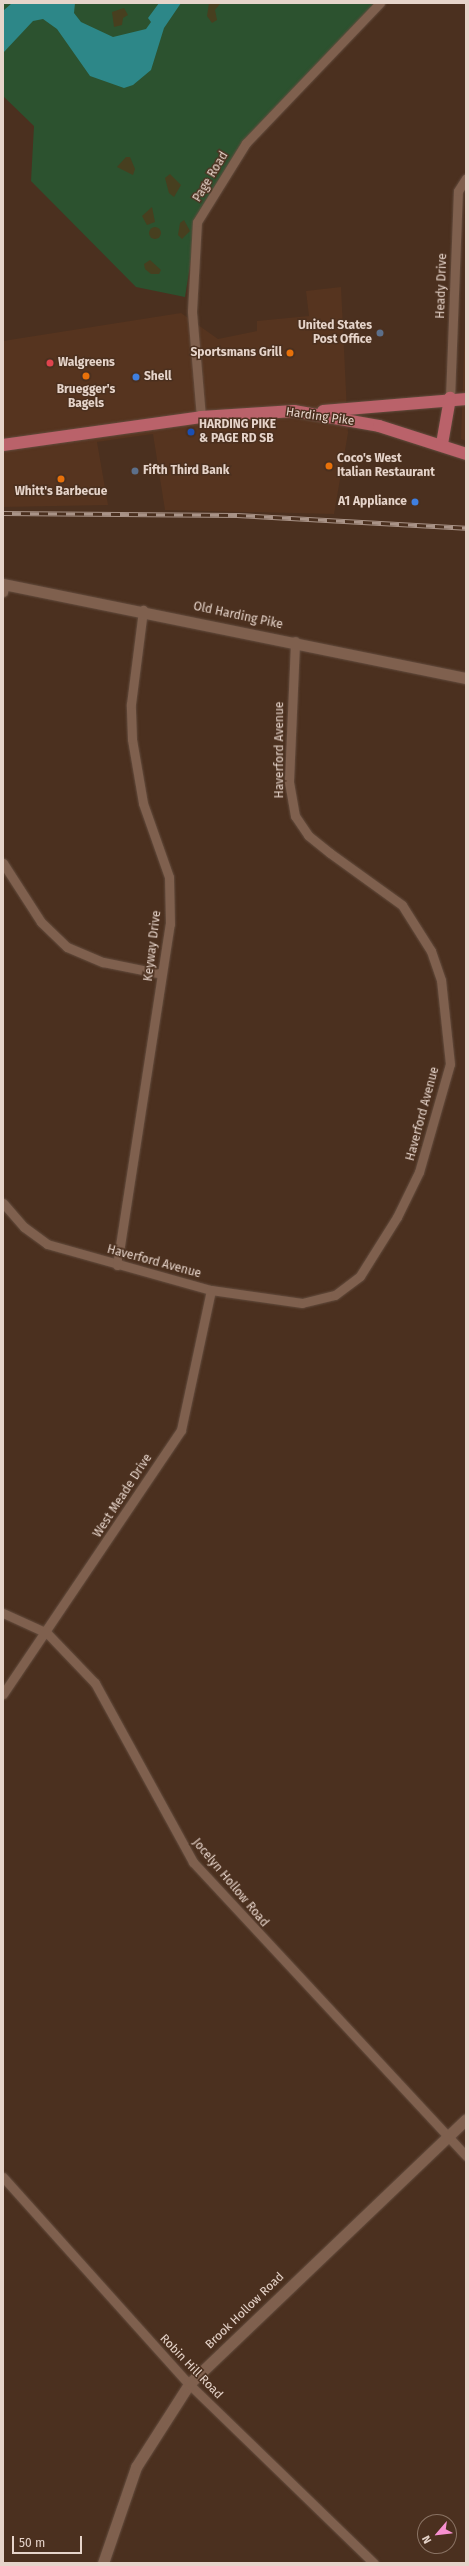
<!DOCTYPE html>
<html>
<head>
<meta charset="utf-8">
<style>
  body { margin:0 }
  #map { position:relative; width:469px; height:2566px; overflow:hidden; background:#4b301f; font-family:"Fira Sans",sans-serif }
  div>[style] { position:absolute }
  .built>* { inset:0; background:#56341f }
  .green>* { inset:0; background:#2c522f }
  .sand>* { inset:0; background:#473f1f }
  .round { border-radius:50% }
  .water>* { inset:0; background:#2d8788 }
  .roads { filter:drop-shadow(0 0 1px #634c3e) drop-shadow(0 0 1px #634c3e) }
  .minor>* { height:9px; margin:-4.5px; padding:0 4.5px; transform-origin:4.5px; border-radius:4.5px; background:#7f604e }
  .tertiary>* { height:11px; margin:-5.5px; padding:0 5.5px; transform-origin:5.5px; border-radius:5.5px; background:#7f604e }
  .primary>* { height:12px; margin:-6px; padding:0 6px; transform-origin:6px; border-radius:6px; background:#ba626a }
  .rail>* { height:4.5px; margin-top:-2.25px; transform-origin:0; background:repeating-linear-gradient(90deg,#4b301f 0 9px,#a99387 0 18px); box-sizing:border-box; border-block:1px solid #a99387 }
  .dots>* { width:11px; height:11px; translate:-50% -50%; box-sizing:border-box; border:2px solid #4b301f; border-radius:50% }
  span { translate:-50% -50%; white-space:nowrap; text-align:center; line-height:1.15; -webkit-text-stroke:3px #4b301f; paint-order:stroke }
  .street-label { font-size:12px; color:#e6d4ca }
  .poi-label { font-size:12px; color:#e6d4ca; font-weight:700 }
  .right { translate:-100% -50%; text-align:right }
  .left { translate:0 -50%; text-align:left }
  .frame { position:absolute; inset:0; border:4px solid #e6d4ca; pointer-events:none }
  .north { position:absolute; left:417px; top:2514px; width:40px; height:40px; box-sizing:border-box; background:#4b301f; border:1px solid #897263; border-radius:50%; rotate:242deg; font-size:11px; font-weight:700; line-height:16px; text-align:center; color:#e6d4ca }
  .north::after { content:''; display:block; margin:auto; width:14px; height:18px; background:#f790cf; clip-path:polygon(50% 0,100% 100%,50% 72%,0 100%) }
  .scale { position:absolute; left:12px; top:2536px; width:70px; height:18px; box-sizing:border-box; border:2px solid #e6d4ca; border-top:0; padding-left:5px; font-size:12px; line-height:14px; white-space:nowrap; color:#e6d4ca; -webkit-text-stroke:3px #4b301f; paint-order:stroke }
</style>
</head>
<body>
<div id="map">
  <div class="built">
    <div style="clip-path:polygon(341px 287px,348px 433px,334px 514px,165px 510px,153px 434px,97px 442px,108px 505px,3px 507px,3px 341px,181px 313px,218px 339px,257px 331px,257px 321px,309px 316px,306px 291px)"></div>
    <div style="clip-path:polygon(466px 295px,466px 441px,461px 439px)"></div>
  </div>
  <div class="green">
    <div style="clip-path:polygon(3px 3px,380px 3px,246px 143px,197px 222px,185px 297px,136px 287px,31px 181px,34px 126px,3px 96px)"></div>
  </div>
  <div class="sand">
    <div style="clip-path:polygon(209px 3px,220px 4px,215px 10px,217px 20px,212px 23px,207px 16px)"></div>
    <div style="clip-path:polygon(124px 8px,128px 15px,123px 18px,122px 25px,114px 27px,112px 12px)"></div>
    <div style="clip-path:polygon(126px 157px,130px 157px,135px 169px,133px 175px,117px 167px)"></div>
    <div style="clip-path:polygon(170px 174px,181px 185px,174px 197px,169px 193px,165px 178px)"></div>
    <div style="clip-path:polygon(152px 207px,155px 222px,147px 225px,142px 216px)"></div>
    <div style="clip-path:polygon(184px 220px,190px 231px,182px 239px,178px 235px,180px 223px)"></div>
    <div class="round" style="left:149px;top:227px;width:12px;height:12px"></div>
    <div style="clip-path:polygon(150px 260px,161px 270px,159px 274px,151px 274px,145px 269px,144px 264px)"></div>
  </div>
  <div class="water">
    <div style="clip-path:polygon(12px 3px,75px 3px,74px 13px,81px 22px,113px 37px,146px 29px,151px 22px,148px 18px,159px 3px,181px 3px,164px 28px,151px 70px,133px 85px,124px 88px,90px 76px,57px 29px,43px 19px,33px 21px,3px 53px,3px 11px)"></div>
  </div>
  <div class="roads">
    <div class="minor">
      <div style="left:450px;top:398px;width:207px;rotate:-87.8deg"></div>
      <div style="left:458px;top:191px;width:15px;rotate:-58deg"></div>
      <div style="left:201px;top:417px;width:106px;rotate:-94.9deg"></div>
      <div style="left:192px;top:311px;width:89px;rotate:-86.8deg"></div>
      <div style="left:197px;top:222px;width:93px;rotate:-58.2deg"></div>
      <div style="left:246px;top:143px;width:194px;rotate:-46.3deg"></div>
      <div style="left:3px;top:592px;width:8px;rotate:-76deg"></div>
      <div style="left:3px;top:863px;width:70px;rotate:57.2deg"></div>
      <div style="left:41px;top:922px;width:36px;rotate:44deg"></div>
      <div style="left:67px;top:947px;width:39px;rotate:23deg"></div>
      <div style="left:103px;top:962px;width:60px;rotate:11.5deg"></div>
      <div style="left:3px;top:1203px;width:32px;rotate:49deg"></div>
      <div style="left:24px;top:1227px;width:29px;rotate:36deg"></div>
      <div style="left:47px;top:1244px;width:170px;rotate:15.7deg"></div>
      <div style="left:211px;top:1290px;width:92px;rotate:8.1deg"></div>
      <div style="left:302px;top:1303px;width:34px;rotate:-14deg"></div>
      <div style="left:335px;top:1295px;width:31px;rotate:-37deg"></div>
      <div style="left:360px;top:1276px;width:70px;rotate:-57.9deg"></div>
      <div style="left:397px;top:1217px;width:50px;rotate:-63.9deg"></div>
      <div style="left:419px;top:1172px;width:112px;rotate:-74deg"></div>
      <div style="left:450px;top:1064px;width:84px;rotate:-96.1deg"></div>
      <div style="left:441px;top:980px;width:31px;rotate:-109deg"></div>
      <div style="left:431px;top:951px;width:54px;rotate:-122.2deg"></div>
      <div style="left:402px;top:905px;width:89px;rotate:-144.2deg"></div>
      <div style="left:330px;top:853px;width:28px;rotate:-141deg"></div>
      <div style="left:308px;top:835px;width:23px;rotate:-124deg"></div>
      <div style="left:295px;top:816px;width:36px;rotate:-100deg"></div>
      <div style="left:289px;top:781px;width:140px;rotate:-87.5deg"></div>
      <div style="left:117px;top:1265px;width:345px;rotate:-81.2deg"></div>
      <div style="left:170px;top:924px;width:47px;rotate:-91.2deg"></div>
      <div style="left:169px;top:877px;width:78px;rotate:-109.4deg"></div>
      <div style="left:143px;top:803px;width:65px;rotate:-99.8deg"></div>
      <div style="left:132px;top:739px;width:35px;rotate:-92deg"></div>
      <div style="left:131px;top:704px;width:95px;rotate:-82.7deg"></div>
      <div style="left:3px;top:1613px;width:48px;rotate:24.4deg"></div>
      <div style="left:47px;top:1633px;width:69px;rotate:46.2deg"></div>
      <div style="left:95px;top:1683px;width:204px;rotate:61.3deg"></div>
      <div style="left:193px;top:1862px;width:401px;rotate:47.1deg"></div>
      <div style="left:3px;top:1694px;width:318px;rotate:-56deg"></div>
      <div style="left:181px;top:1430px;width:143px;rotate:-77.9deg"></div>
      <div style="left:3px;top:2177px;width:278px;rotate:48.1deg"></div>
      <div style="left:189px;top:2384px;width:257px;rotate:44.1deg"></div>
    </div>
    <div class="tertiary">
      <div style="left:3px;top:584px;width:472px;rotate:11.5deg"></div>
      <div style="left:103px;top:2563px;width:102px;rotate:-71deg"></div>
      <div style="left:136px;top:2467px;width:98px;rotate:-57.4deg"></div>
      <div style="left:189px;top:2384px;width:383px;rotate:-43.7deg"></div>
    </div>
    <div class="primary">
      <div style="left:323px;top:411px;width:144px;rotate:-4.8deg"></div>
      <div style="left:442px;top:444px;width:47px;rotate:-80.1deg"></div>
      <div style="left:3px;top:445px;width:200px;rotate:-8deg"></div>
      <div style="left:201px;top:417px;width:93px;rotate:-3.7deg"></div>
      <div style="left:294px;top:411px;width:86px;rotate:10deg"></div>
      <div style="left:379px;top:426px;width:91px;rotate:17.8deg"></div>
    </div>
  </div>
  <div class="rail">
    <div style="left:3px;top:513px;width:234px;rotate:0.5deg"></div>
    <div style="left:237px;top:515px;width:229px;rotate:3.2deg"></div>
  </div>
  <div class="dots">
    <div style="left:380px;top:333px;background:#5c6f8a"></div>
    <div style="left:290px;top:353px;background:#e8710a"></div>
    <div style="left:50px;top:363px;background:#e0444e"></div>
    <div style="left:86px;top:376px;background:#e8710a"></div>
    <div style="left:136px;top:377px;background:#3f7fe0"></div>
    <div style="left:191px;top:432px;background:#1a4fb4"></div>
    <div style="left:329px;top:466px;background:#e8710a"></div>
    <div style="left:135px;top:471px;background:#5c6f8a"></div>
    <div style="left:61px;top:479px;background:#e8710a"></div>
    <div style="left:415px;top:502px;background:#3f7fe0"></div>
  </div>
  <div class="street-label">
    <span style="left:211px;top:177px;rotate:-59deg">Page Road</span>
    <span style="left:442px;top:286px;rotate:-88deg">Heady Drive</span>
    <span style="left:320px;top:417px;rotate:8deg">Harding Pike</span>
    <span style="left:238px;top:616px;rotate:12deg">Old Harding Pike</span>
    <span style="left:280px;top:750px;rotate:-90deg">Haverford Avenue</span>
    <span style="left:153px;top:946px;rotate:-83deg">Keyway Drive</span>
    <span style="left:423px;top:1114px;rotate:-75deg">Haverford Avenue</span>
    <span style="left:154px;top:1262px;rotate:15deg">Haverford Avenue</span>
    <span style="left:123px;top:1496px;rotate:-57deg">West Meade Drive</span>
    <span style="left:230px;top:1883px;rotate:50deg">Jocelyn Hollow Road</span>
    <span style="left:245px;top:2311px;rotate:-44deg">Brook Hollow Road</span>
    <span style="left:191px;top:2367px;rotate:46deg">Robin Hill Road</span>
  </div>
  <div class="poi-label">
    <span class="right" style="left:372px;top:333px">United States<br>Post Office</span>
    <span class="right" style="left:282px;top:353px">Sportsmans Grill</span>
    <span class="left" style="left:58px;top:363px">Walgreens</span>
    <span class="left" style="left:144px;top:377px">Shell</span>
    <span style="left:86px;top:397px">Bruegger's<br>Bagels</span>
    <span class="left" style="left:199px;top:432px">HARDING PIKE<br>&amp; PAGE RD SB</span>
    <span class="left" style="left:337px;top:466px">Coco's West<br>Italian Restaurant</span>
    <span class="left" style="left:143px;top:471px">Fifth Third Bank</span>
    <span style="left:61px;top:492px">Whitt's Barbecue</span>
    <span class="right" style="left:407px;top:502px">A1 Appliance</span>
  </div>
  <div class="frame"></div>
  <div class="north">N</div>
  <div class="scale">50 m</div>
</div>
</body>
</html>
